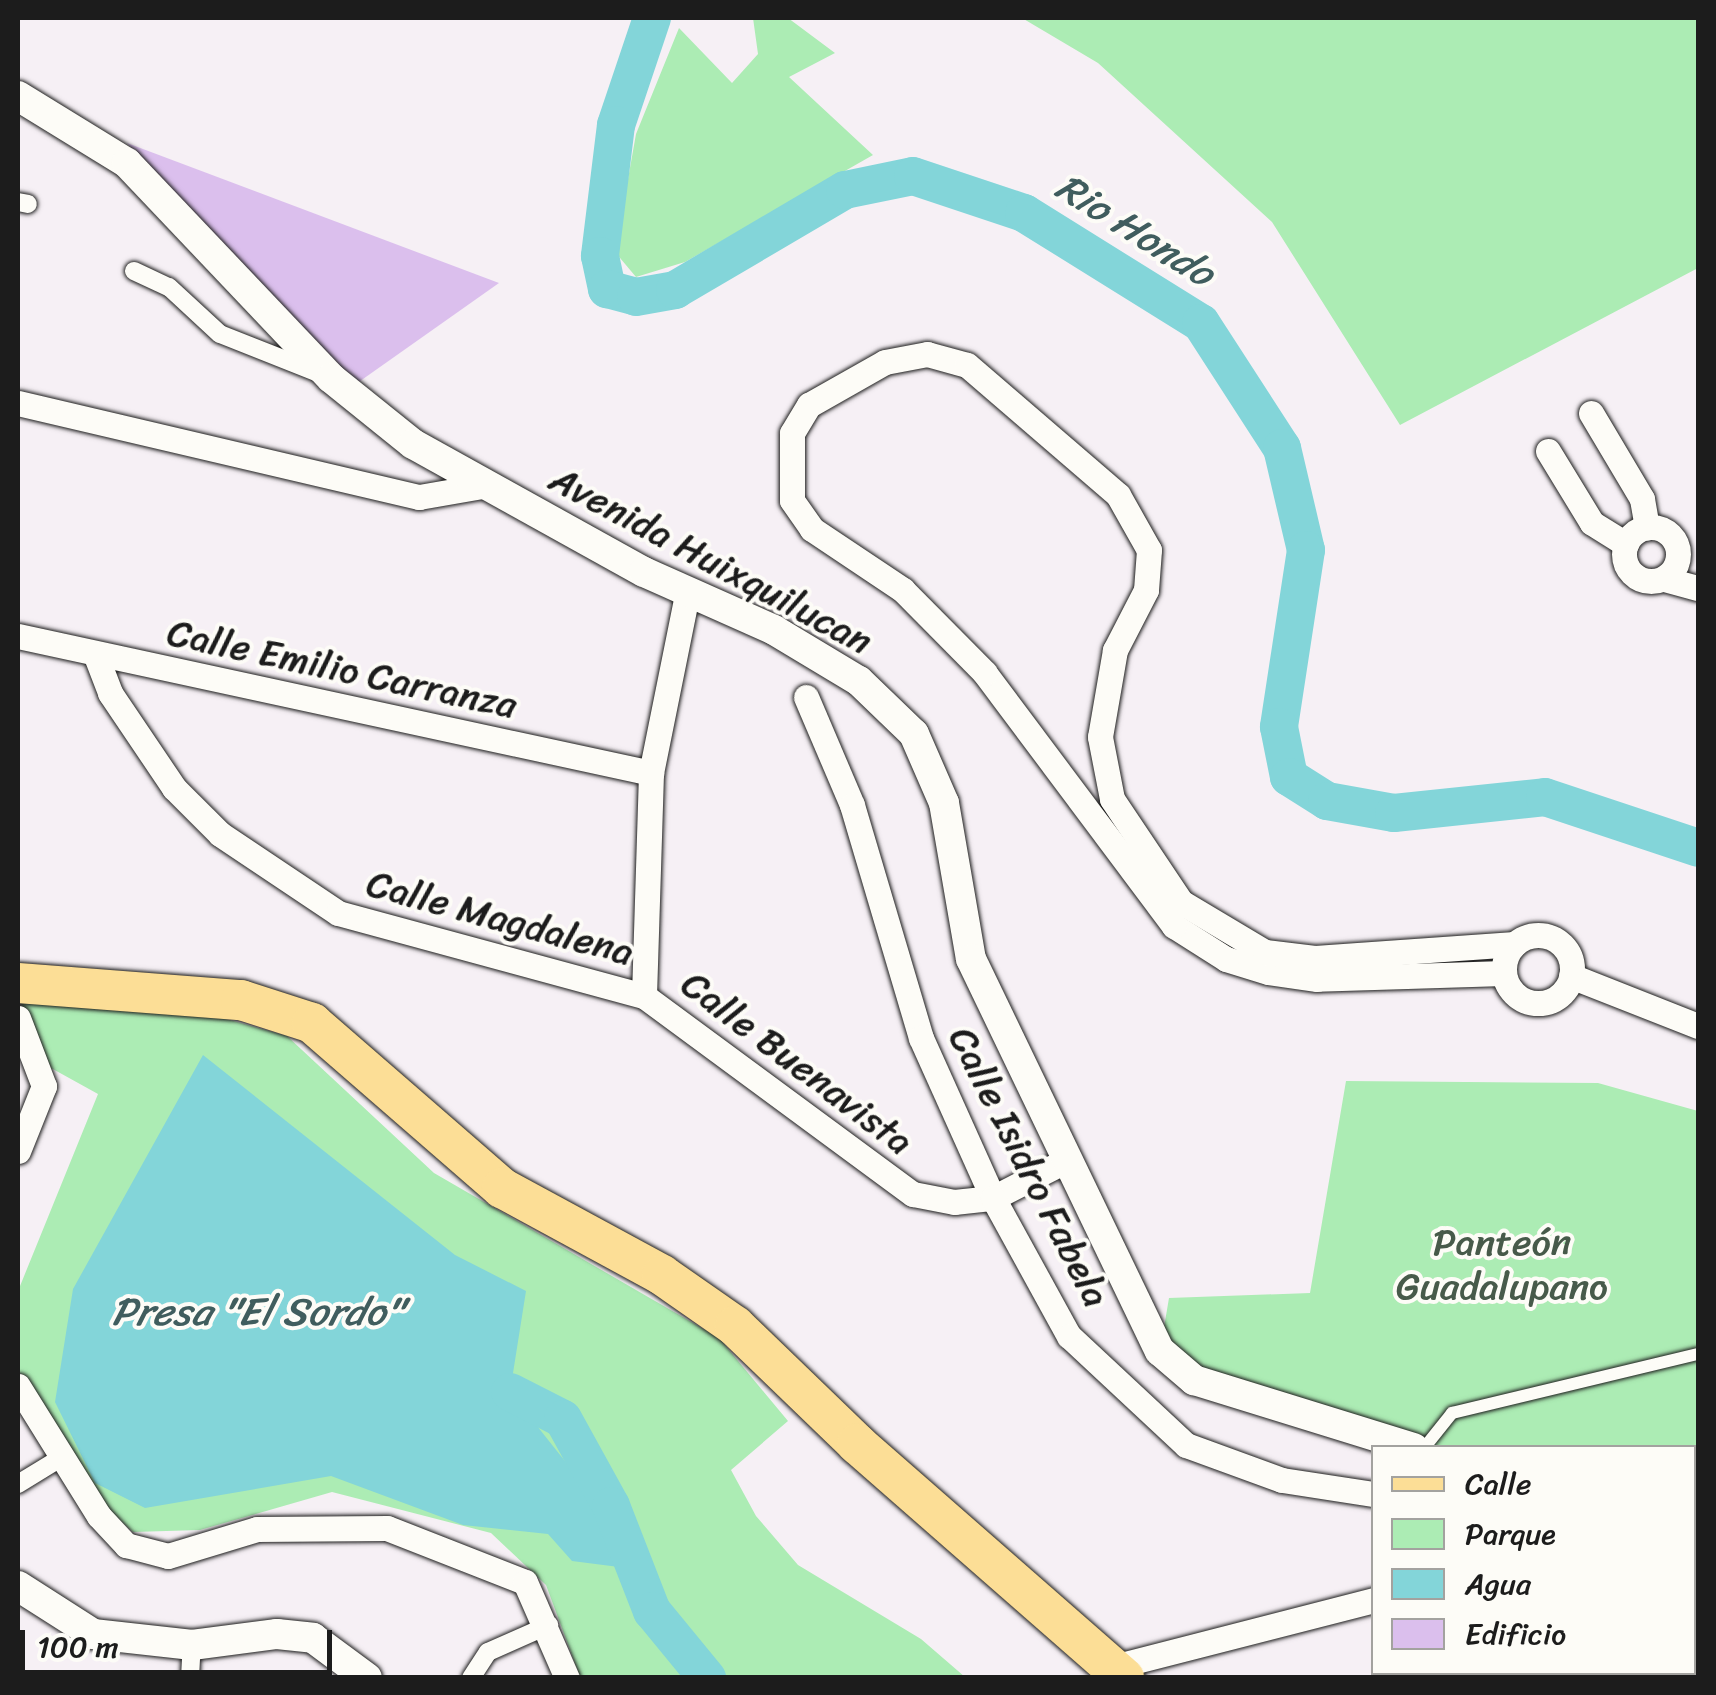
<!DOCTYPE html>
<html>
<head>
<meta charset="utf-8">
<style>
  body { margin:0 }
  #map { position:relative; width:1716px; height:1695px; overflow:hidden; background:#f6f0f5; font-family:Sriracha,sans-serif }
  div>[style] { position:absolute }
  .green>* { inset:0; background:#acecb4 }
  .water>* { inset:0; background:#83d5d9 }
  .river>* { height:38px; margin:-19px; padding:0 19px; transform-origin:19px; border-radius:19px; background:#83d5d9 }
  .building>* { inset:0; background:#dbbfed }
  .roads { filter:drop-shadow(0 0 2px #1c1c1c) drop-shadow(0 0 2px #1c1c1c) }
  .service>* { height:12px; margin:-6px; padding:0 6px; transform-origin:6px; border-radius:6px; background:#fdfcf7 }
  .pedestrian>* { height:18px; margin:-9px; padding:0 9px; transform-origin:9px; border-radius:9px; background:#fdfcf7 }
  .minor>* { height:25px; margin:-12.5px; padding:0 12.5px; transform-origin:12.5px; border-radius:12.5px; background:#fdfcf7 }
  .minor>.ring { margin:-12.5px; padding:0; box-sizing:content-box; background:none; border:25px solid #fdfcf7; border-radius:50% }
  .tertiary>* { height:30px; margin:-15px; padding:0 15px; transform-origin:15px; border-radius:15px; background:#fdfcf7 }
  .primary>* { height:40px; margin:-20px; padding:0 20px; transform-origin:20px; border-radius:20px; background:#fcde96 }
  span { translate:-50% -50%; white-space:nowrap; text-align:center; line-height:1.15; -webkit-text-stroke:8px #fdfcf7; paint-order:stroke }
  .street-label { font-size:38px; color:#1c1c1c }
  .park-label { font-size:38px; color:#475a4a }
  .water-label { font-size:40px; color:#405d5e; font-style:italic }
  .frame { position:absolute; inset:0; border:20px solid #1c1c1c; pointer-events:none }
  .legend { position:absolute; left:1371px; top:1445px; width:325px; height:230px; box-sizing:border-box; background:#fdfcf7; border:2px solid #a3a29f; margin:0; padding:12px 18px; list-style:none; font-size:30px; color:#1c1c1c }
  .legend li { display:flex; align-items:center; gap:20px; height:50px }
  .legend b { width:50px; border:2px solid #a3a29f }
  .scale { position:absolute; left:20px; top:1630px; width:312px; height:45px; box-sizing:border-box; border:5px solid #1c1c1c; border-top:0; padding-left:12px; font-size:30px; line-height:35px; white-space:nowrap; color:#1c1c1c; -webkit-text-stroke:8px #fdfcf7; paint-order:stroke }
</style>
</head>
<body>
<div id="map">
  <div class="green">
    <div style="clip-path:polygon(753px 18px,788px 18px,835px 53px,789px 77px,873px 155px,685px 262px,636px 277px,615px 252px,636px 134px,679px 28px,732px 83px,758px 54px)"></div>
    <div style="clip-path:polygon(1022px 18px,1698px 18px,1698px 268px,1400px 425px,1272px 222px,1098px 63px)"></div>
    <div style="clip-path:polygon(19px 999px,212px 1015px,287px 1036px,434px 1173px,719px 1338px,788px 1421px,731px 1470px,756px 1516px,798px 1565px,921px 1639px,965px 1677px,580px 1677px,546px 1585px,491px 1533px,332px 1492px,200px 1530px,133px 1532px,111px 1512px,18px 1370px,18px 1291px,98px 1094px,51px 1068px)"></div>
    <div style="clip-path:polygon(1346px 1081px,1598px 1083px,1698px 1111px,1698px 1677px,1602px 1673px,1694px 1672px,1694px 1448px,1414px 1447px,1160px 1351px,1169px 1298px,1310px 1293px)"></div>
  </div>
  <div class="water">
    <div style="clip-path:polygon(203px 1055px,455px 1255px,526px 1291px,510px 1392px,580px 1480px,619px 1567px,572px 1561px,548px 1534px,463px 1525px,331px 1476px,145px 1508px,95px 1483px,55px 1402px,73px 1289px)"></div>
  </div>
  <div class="river">
    <div style="left:652px;top:18px;width:113px;rotate:108.6deg"></div>
    <div style="left:616px;top:125px;width:132px;rotate:97deg"></div>
    <div style="left:600px;top:256px;width:34px;rotate:78deg"></div>
    <div style="left:607px;top:289px;width:30px;rotate:15deg"></div>
    <div style="left:636px;top:297px;width:40px;rotate:-10deg"></div>
    <div style="left:675px;top:290px;width:197px;rotate:-30.5deg"></div>
    <div style="left:845px;top:190px;width:69px;rotate:-11.6deg"></div>
    <div style="left:913px;top:176px;width:117px;rotate:18.4deg"></div>
    <div style="left:1024px;top:213px;width:208px;rotate:31.9deg"></div>
    <div style="left:1201px;top:323px;width:149px;rotate:57.1deg"></div>
    <div style="left:1282px;top:448px;width:105px;rotate:76.8deg"></div>
    <div style="left:1306px;top:550px;width:179px;rotate:98.7deg"></div>
    <div style="left:1279px;top:727px;width:51px;rotate:78.7deg"></div>
    <div style="left:1289px;top:777px;width:45px;rotate:32.3deg"></div>
    <div style="left:1327px;top:801px;width:68px;rotate:10.2deg"></div>
    <div style="left:1394px;top:813px;width:152px;rotate:-6deg"></div>
    <div style="left:1545px;top:797px;width:161px;rotate:18.4deg"></div>
    <div style="left:510px;top:1392px;width:59px;rotate:27deg"></div>
    <div style="left:563px;top:1419px;width:99px;rotate:61.1deg"></div>
    <div style="left:611px;top:1506px;width:113px;rotate:68.7deg"></div>
    <div style="left:652px;top:1611px;width:87px;rotate:50.6deg"></div>
  </div>
  <div class="building">
    <div style="clip-path:polygon(127px 143px,499px 283px,346px 391px)"></div>
  </div>
  <div class="roads">
    <div class="service">
      <div style="left:1424px;top:1448px;width:45px;rotate:-51.3deg"></div>
      <div style="left:1452px;top:1413px;width:253px;rotate:-13.5deg"></div>
    </div>
    <div class="pedestrian">
      <div style="left:18px;top:202px;width:10px;rotate:11deg"></div>
      <div style="left:134px;top:271px;width:38px;rotate:25deg"></div>
      <div style="left:169px;top:287px;width:69px;rotate:42.7deg"></div>
      <div style="left:220px;top:334px;width:109px;rotate:21.6deg"></div>
      <div style="left:18px;top:1484px;width:52px;rotate:-31.5deg"></div>
      <div style="left:190px;top:1678px;width:33px;rotate:-87deg"></div>
      <div style="left:471px;top:1678px;width:31px;rotate:-57deg"></div>
      <div style="left:488px;top:1652px;width:67px;rotate:-23.9deg"></div>
    </div>
    <div class="minor">
      <div style="left:18px;top:403px;width:412px;rotate:13.2deg"></div>
      <div style="left:419px;top:497px;width:70px;rotate:-9.9deg"></div>
      <div style="left:1591px;top:413px;width:100px;rotate:59.3deg"></div>
      <div style="left:1642px;top:499px;width:29px;rotate:80deg"></div>
      <div style="left:1548px;top:451px;width:84px;rotate:58.6deg"></div>
      <div style="left:1592px;top:523px;width:40px;rotate:32deg"></div>
      <div class="ring" style="left:1624px;top:527px;width:29px;height:29px"></div>
      <div style="left:1664px;top:579px;width:35px;rotate:15deg"></div>
      <div style="left:18px;top:636px;width:648px;rotate:12.21deg"></div>
      <div style="left:96px;top:656px;width:40px;rotate:69deg"></div>
      <div style="left:110px;top:693px;width:115px;rotate:56deg"></div>
      <div style="left:174px;top:788px;width:65px;rotate:45deg"></div>
      <div style="left:220px;top:834px;width:142px;rotate:33.8deg"></div>
      <div style="left:338px;top:913px;width:317px;rotate:15.2deg"></div>
      <div style="left:644px;top:996px;width:334px;rotate:36.4deg"></div>
      <div style="left:913px;top:1194px;width:42px;rotate:11deg"></div>
      <div style="left:954px;top:1202px;width:39px;rotate:-6deg"></div>
      <div style="left:993px;top:1198px;width:79px;rotate:-27.2deg"></div>
      <div style="left:806px;top:697px;width:117px;rotate:66.9deg"></div>
      <div style="left:852px;top:805px;width:243px;rotate:73.5deg"></div>
      <div style="left:921px;top:1038px;width:175px;rotate:65.8deg"></div>
      <div style="left:993px;top:1198px;width:158px;rotate:61.2deg"></div>
      <div style="left:1069px;top:1336px;width:160px;rotate:43deg"></div>
      <div style="left:1186px;top:1445px;width:102px;rotate:20deg"></div>
      <div style="left:1282px;top:1480px;width:93px;rotate:8.7deg"></div>
      <div class="ring" style="left:1504px;top:935px;width:43px;height:43px"></div>
      <div style="left:1504px;top:973px;width:187px;rotate:178.2deg"></div>
      <div style="left:1317px;top:979px;width:49px;rotate:-171.9deg"></div>
      <div style="left:1268px;top:972px;width:44px;rotate:-162.8deg"></div>
      <div style="left:1226px;top:959px;width:62px;rotate:-147.6deg"></div>
      <div style="left:1174px;top:926px;width:316px;rotate:-126.8deg"></div>
      <div style="left:985px;top:673px;width:117px;rotate:-134.7deg"></div>
      <div style="left:903px;top:590px;width:110px;rotate:-146.2deg"></div>
      <div style="left:812px;top:529px;width:35px;rotate:-125deg"></div>
      <div style="left:792px;top:500px;width:67px;rotate:-90deg"></div>
      <div style="left:792px;top:433px;width:33px;rotate:-59deg"></div>
      <div style="left:809px;top:405px;width:87px;rotate:-29.5deg"></div>
      <div style="left:885px;top:362px;width:43px;rotate:-10.8deg"></div>
      <div style="left:927px;top:354px;width:41px;rotate:15.4deg"></div>
      <div style="left:967px;top:365px;width:199px;rotate:40.7deg"></div>
      <div style="left:1118px;top:495px;width:63px;rotate:60.6deg"></div>
      <div style="left:1149px;top:550px;width:40px;rotate:94.3deg"></div>
      <div style="left:1146px;top:590px;width:68px;rotate:117.3deg"></div>
      <div style="left:1115px;top:650px;width:88px;rotate:99.8deg"></div>
      <div style="left:1100px;top:737px;width:63px;rotate:79deg"></div>
      <div style="left:1112px;top:799px;width:124px;rotate:56.2deg"></div>
      <div style="left:1181px;top:902px;width:98px;rotate:30.8deg"></div>
      <div style="left:1265px;top:952px;width:50px;rotate:6.8deg"></div>
      <div style="left:1315px;top:958px;width:200px;rotate:-4deg"></div>
      <div style="left:1571px;top:976px;width:136px;rotate:21.5deg"></div>
      <div style="left:644px;top:996px;width:223px;rotate:-88.2deg"></div>
      <div style="left:651px;top:773px;width:187px;rotate:-78.6deg"></div>
      <div style="left:18px;top:1018px;width:73px;rotate:69.1deg"></div>
      <div style="left:44px;top:1086px;width:70px;rotate:111.8deg"></div>
      <div style="left:18px;top:1386px;width:153px;rotate:58.1deg"></div>
      <div style="left:99px;top:1516px;width:40px;rotate:47deg"></div>
      <div style="left:126px;top:1545px;width:43px;rotate:14.7deg"></div>
      <div style="left:168px;top:1556px;width:93px;rotate:-16.9deg"></div>
      <div style="left:257px;top:1529px;width:130px;rotate:-0.4deg"></div>
      <div style="left:387px;top:1528px;width:148px;rotate:21.4deg"></div>
      <div style="left:525px;top:1582px;width:105px;rotate:66.4deg"></div>
      <div style="left:1113px;top:1667px;width:269px;rotate:-14.4deg"></div>
      <div style="left:1404px;top:1678px;width:12px;rotate:-31deg"></div>
    </div>
    <div class="tertiary">
      <div style="left:18px;top:96px;width:128px;rotate:31.6deg"></div>
      <div style="left:127px;top:163px;width:296px;rotate:46.5deg"></div>
      <div style="left:331px;top:378px;width:105px;rotate:38.8deg"></div>
      <div style="left:413px;top:444px;width:264px;rotate:29deg"></div>
      <div style="left:644px;top:572px;width:142px;rotate:24deg"></div>
      <div style="left:774px;top:630px;width:99px;rotate:31deg"></div>
      <div style="left:859px;top:681px;width:76px;rotate:43.9deg"></div>
      <div style="left:914px;top:734px;width:75px;rotate:66.5deg"></div>
      <div style="left:944px;top:803px;width:158px;rotate:80.2deg"></div>
      <div style="left:971px;top:959px;width:435px;rotate:64.3deg"></div>
      <div style="left:1160px;top:1351px;width:45px;rotate:40.5deg"></div>
      <div style="left:1194px;top:1380px;width:230px;rotate:17.2deg"></div>
      <div style="left:18px;top:1586px;width:89px;rotate:32.6deg"></div>
      <div style="left:93px;top:1634px;width:100px;rotate:6.3deg"></div>
      <div style="left:192px;top:1645px;width:86px;rotate:-7.4deg"></div>
      <div style="left:277px;top:1634px;width:36px;rotate:6deg"></div>
      <div style="left:313px;top:1638px;width:67px;rotate:36.5deg"></div>
      <div style="left:1602px;top:1672px;width:6px;rotate:72deg"></div>
    </div>
    <div class="primary">
      <div style="left:18px;top:983px;width:224px;rotate:4.4deg"></div>
      <div style="left:241px;top:1000px;width:75px;rotate:17.9deg"></div>
      <div style="left:312px;top:1023px;width:252px;rotate:41deg"></div>
      <div style="left:502px;top:1188px;width:182px;rotate:28.5deg"></div>
      <div style="left:662px;top:1275px;width:89px;rotate:34.9deg"></div>
      <div style="left:735px;top:1326px;width:170px;rotate:44deg"></div>
      <div style="left:857px;top:1444px;width:355px;rotate:41.2deg"></div>
    </div>
  </div>
  <div class="street-label">
    <span style="left:711px;top:560px;rotate:28deg">Avenida Huixquilucan</span>
    <span style="left:342px;top:669px;rotate:12deg">Calle Emilio Carranza</span>
    <span style="left:500px;top:918px;rotate:15deg">Calle Magdalena</span>
    <span style="left:797px;top:1063px;rotate:37deg">Calle Buenavista</span>
    <span style="left:1029px;top:1167px;rotate:63deg">Calle Isidro Fabela</span>
  </div>
  <div class="park-label">
    <span style="left:1502px;top:1265px">Panteón<br>Guadalupano</span>
  </div>
  <div class="water-label">
    <span style="left:1135px;top:230px;rotate:32deg">Rio Hondo</span>
    <span style="left:257px;top:1312px">Presa "El Sordo"</span>
  </div>
  <div class="frame"></div>
  <ul class="legend">
  <li><b style="height:12px;background:#fcde96"></b>Calle</li>
  <li><b style="height:28px;background:#acecb4"></b>Parque</li>
  <li><b style="height:28px;background:#83d5d9"></b>Agua</li>
  <li><b style="height:28px;background:#dbbfed"></b>Edificio</li>
  </ul>
  <div class="scale">100 m</div>
</div>
</body>
</html>
